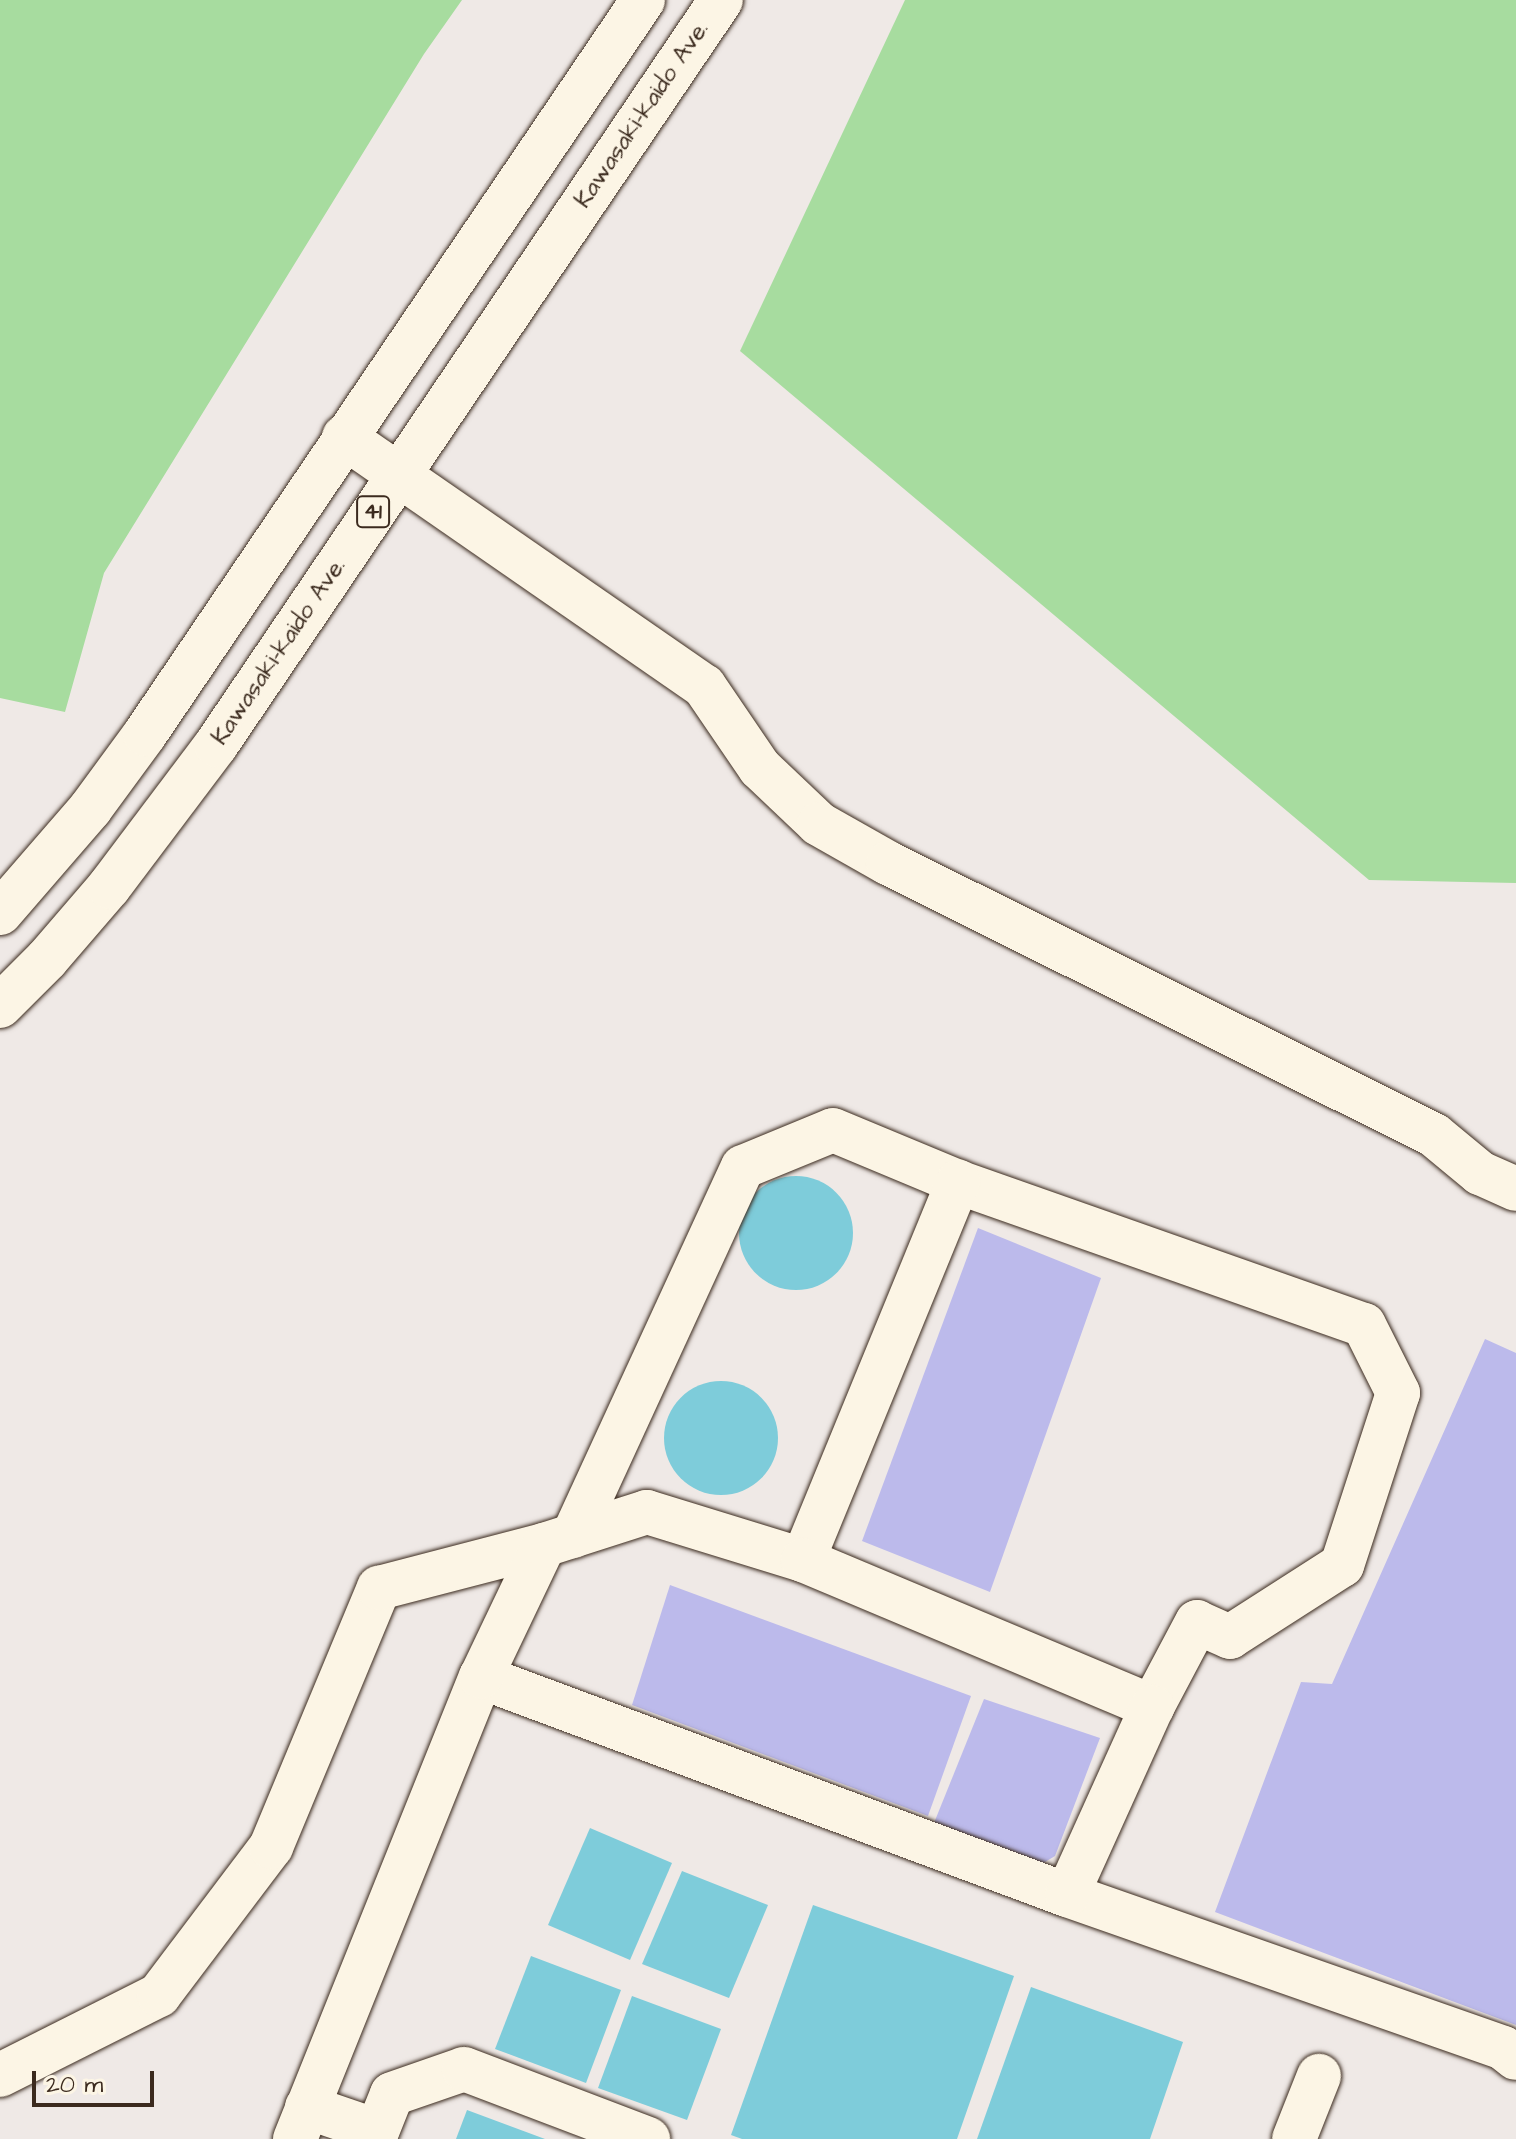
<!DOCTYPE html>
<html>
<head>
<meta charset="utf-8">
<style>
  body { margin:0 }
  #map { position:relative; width:1516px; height:2139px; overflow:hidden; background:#efe9e6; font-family:"Architects Daughter",sans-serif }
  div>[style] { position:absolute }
  .green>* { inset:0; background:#a7dc9f }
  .water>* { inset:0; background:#7eccda }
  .round { border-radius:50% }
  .building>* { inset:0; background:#bcbaeb }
  .roads { filter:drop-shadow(0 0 2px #3b2a1e) drop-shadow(0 0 2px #3b2a1e) }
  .minor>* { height:44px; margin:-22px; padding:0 22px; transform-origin:22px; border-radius:22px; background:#fcf5e5 }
  .major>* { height:44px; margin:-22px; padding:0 22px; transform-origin:22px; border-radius:22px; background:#fcf5e5 }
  span { translate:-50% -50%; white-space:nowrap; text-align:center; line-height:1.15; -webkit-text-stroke:7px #fcf5e5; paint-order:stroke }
  .shield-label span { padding:2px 6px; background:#fcf5e5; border:2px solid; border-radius:6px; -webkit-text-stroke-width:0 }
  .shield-label { font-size:22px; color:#3b2a1e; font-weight:700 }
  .street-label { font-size:24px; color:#3b2a1e }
  .scale { position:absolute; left:32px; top:2071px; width:122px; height:36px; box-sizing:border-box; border:4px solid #3b2a1e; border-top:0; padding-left:10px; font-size:24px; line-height:28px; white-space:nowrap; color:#3b2a1e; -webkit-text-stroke:6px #fcf5e5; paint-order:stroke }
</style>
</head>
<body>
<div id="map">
  <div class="green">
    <div style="clip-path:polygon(0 0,462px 0,424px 54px,104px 573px,65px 712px,0 698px)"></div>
    <div style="clip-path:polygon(905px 0,1516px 0,1516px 883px,1369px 880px,740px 351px)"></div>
  </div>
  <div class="water">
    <div class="round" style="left:739px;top:1176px;width:114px;height:114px"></div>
    <div class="round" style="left:664px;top:1381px;width:114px;height:114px"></div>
    <div style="clip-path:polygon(590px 1828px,672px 1863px,630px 1960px,548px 1925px)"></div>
    <div style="clip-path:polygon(682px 1871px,768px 1905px,729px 1998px,642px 1964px)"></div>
    <div style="clip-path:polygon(813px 1905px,1014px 1976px,957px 2139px,742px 2139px,731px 2135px)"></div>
    <div style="clip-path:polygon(531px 1956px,621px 1990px,586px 2083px,495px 2049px)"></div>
    <div style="clip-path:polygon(1031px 1987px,1183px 2042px,1150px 2139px,977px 2139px)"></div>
    <div style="clip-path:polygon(632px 1996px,721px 2029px,687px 2120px,598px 2088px)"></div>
    <div style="clip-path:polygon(467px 2110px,545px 2139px,456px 2139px)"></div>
  </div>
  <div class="building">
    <div style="clip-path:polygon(978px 1228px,1101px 1278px,990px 1592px,862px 1541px)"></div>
    <div style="clip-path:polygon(1485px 1339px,1516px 1353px,1516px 2025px,1215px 1912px,1301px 1682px,1332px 1684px)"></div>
    <div style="clip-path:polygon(670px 1585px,971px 1696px,928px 1816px,632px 1705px)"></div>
    <div style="clip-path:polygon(984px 1699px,1100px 1738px,1055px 1856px,1040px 1865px,934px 1823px)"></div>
  </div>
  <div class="roads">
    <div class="minor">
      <div style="left:344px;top:437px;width:438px;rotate:34.7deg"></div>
      <div style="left:704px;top:686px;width:99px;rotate:55.7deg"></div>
      <div style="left:760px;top:768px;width:81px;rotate:43.5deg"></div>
      <div style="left:819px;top:824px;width:79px;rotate:29.5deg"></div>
      <div style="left:888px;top:863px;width:610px;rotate:26.48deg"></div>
      <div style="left:1434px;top:1135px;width:60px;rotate:39.6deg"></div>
      <div style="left:1480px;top:1173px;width:39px;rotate:24deg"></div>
      <div style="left:573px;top:1536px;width:406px;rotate:-65.3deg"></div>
      <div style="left:743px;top:1167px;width:97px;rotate:-22.3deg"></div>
      <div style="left:833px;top:1130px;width:135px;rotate:22.6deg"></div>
      <div style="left:958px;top:1182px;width:430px;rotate:19.4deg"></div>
      <div style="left:1364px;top:1325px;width:76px;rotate:63.4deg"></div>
      <div style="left:1398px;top:1393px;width:181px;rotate:108deg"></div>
      <div style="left:1342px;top:1565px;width:133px;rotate:147.3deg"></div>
      <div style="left:1230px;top:1637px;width:36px;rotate:-156deg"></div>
      <div style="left:1197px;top:1622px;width:96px;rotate:117.9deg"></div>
      <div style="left:803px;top:1560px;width:409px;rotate:-67.7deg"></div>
      <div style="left:481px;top:1677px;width:625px;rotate:20.41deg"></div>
      <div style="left:1067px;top:1895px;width:462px;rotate:19.3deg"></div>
      <div style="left:1503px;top:2048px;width:16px;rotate:38deg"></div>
      <div style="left:0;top:2075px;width:178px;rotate:-26.7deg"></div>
      <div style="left:159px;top:1995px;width:186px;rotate:-52.9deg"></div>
      <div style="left:271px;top:1847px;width:281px;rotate:-67.4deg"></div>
      <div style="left:379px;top:1588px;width:171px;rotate:-14.6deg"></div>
      <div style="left:307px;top:2107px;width:74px;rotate:18.9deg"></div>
      <div style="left:295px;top:2139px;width:498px;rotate:-68.1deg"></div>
      <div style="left:481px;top:1677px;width:146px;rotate:-64.5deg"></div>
      <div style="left:544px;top:1545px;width:108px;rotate:-17.8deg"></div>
      <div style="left:647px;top:1512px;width:163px;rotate:17.1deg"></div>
      <div style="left:803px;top:1560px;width:379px;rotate:22.8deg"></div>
      <div style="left:1152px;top:1707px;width:206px;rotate:114.3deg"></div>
      <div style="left:374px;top:2139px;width:48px;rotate:-68.2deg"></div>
      <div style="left:392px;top:2094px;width:76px;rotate:-19.1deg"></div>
      <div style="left:464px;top:2069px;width:197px;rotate:20.8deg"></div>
      <div style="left:1294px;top:2139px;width:68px;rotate:-68.4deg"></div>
    </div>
    <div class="major">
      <div style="left:0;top:913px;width:138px;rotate:-49.1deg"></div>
      <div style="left:90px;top:809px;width:93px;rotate:-53.7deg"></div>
      <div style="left:145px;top:734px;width:887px;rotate:-55.84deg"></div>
      <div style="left:0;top:1006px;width:66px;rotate:-45deg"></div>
      <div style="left:47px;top:959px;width:95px;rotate:-49.3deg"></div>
      <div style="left:109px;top:887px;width:178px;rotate:-53deg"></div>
      <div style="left:216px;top:745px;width:900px;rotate:-55.87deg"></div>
    </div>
  </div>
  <div class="shield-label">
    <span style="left:373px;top:512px">41</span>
  </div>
  <div class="street-label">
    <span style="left:642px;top:115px;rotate:-56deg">Kawasaki-kaido Ave.</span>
    <span style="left:279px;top:652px;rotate:-56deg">Kawasaki-kaido Ave.</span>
  </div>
  <div class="scale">20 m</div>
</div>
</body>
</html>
